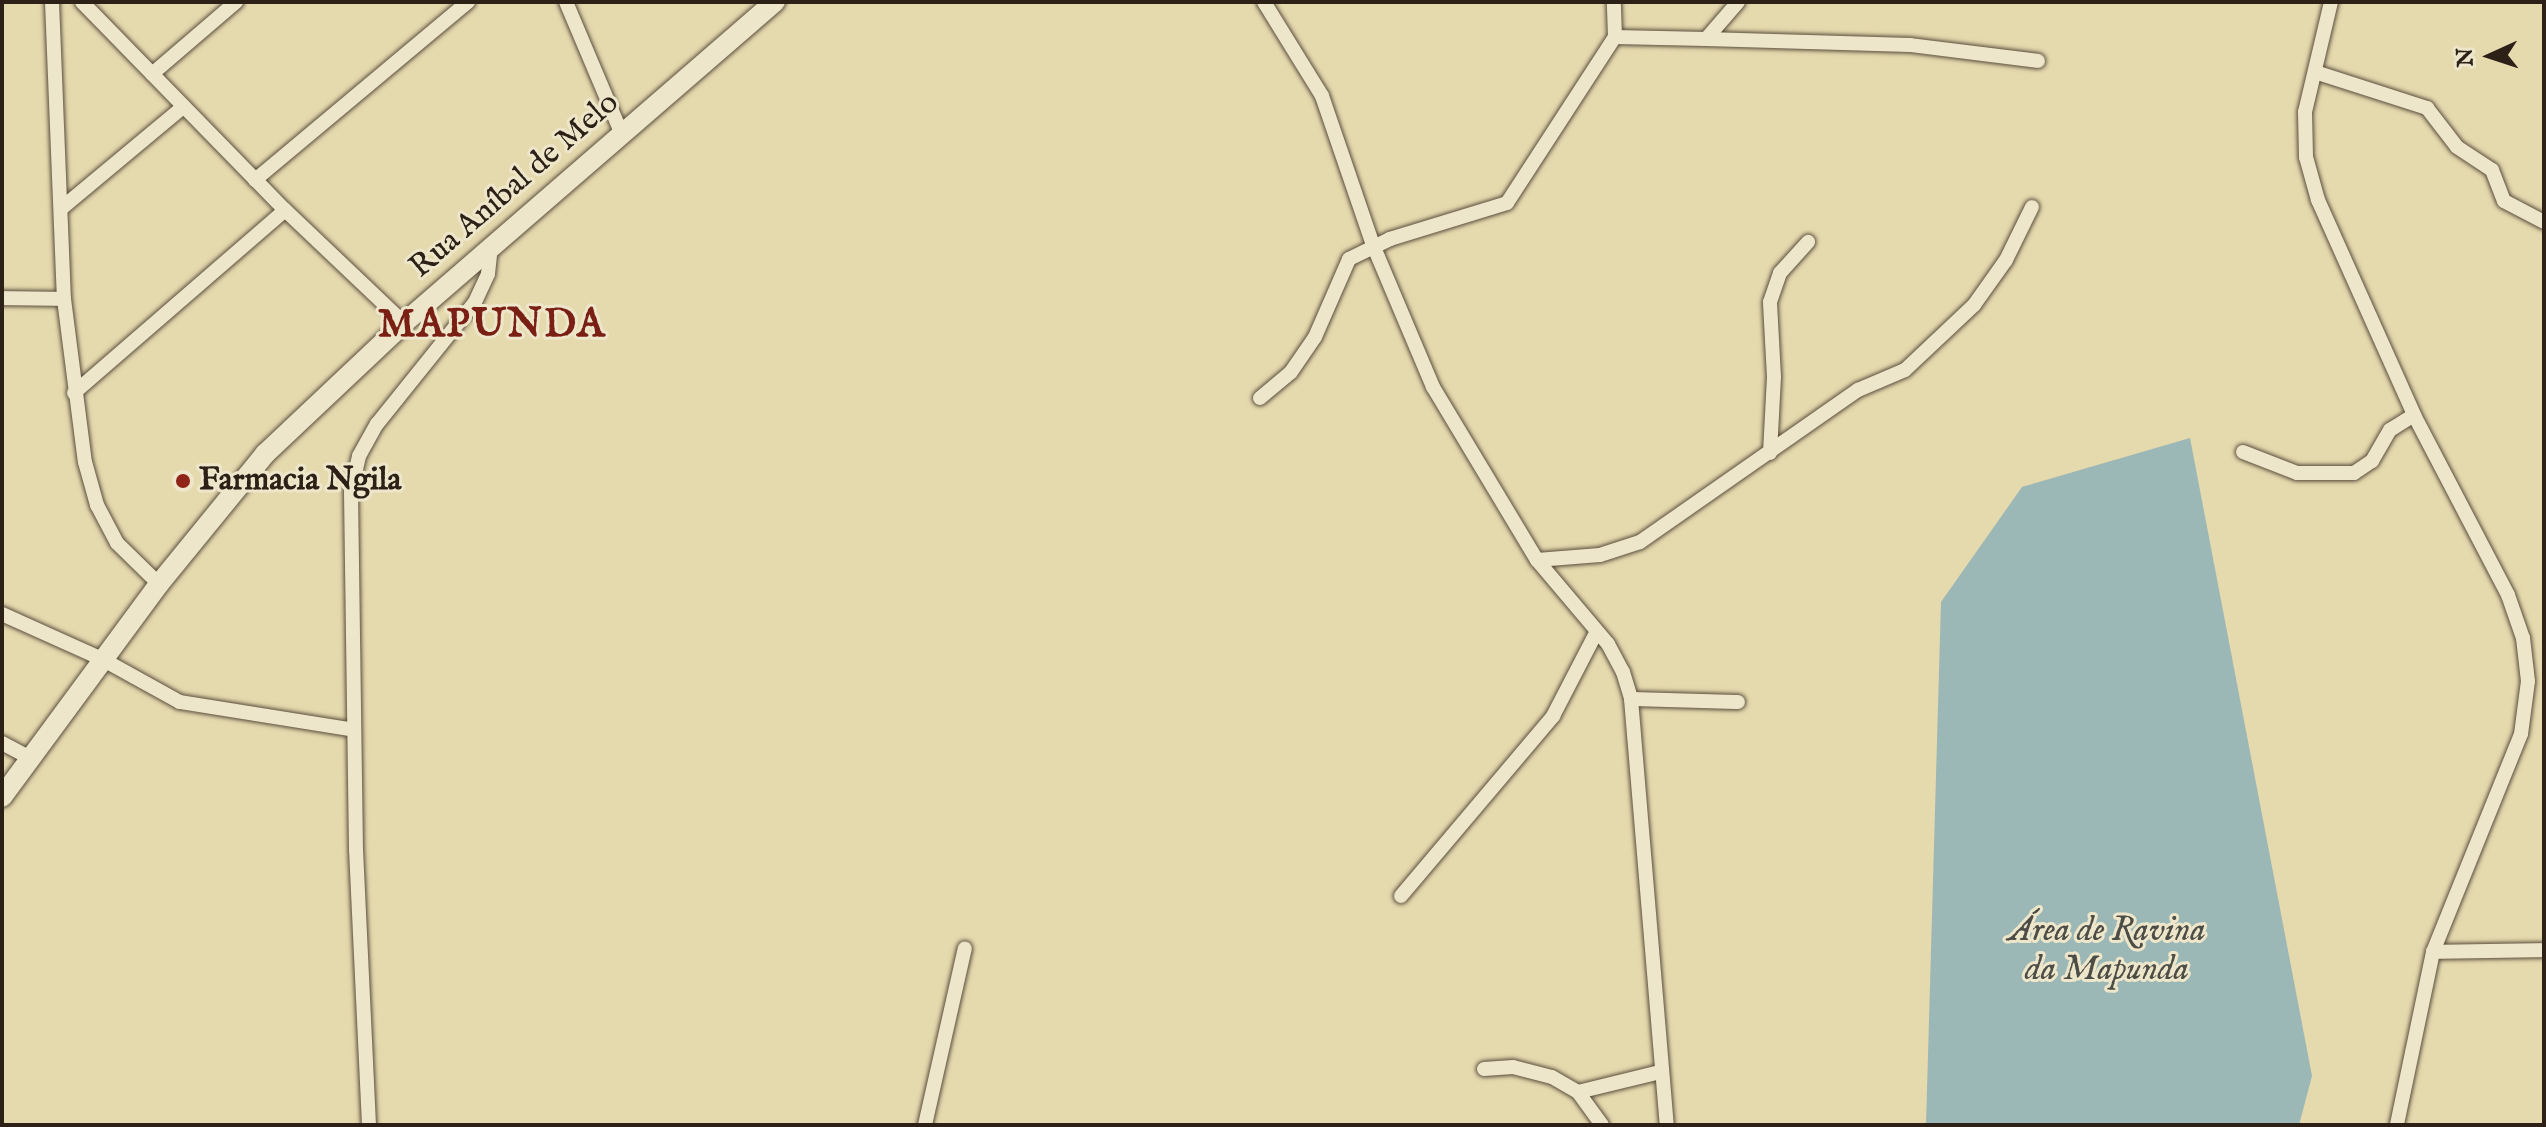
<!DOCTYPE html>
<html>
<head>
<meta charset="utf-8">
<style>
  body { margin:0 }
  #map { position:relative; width:2546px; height:1127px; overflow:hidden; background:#e5d9ae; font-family:"IM FELL English",serif }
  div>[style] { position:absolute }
  .water>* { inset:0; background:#9bb7b6 }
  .roads { filter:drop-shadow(0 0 2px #5a4e3d) drop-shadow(0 0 2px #5a4e3d) }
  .street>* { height:14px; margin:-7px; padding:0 7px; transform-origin:7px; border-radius:7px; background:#eee6ca }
  .secondary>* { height:20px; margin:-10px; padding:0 10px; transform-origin:10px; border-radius:10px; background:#eee6ca }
  .dots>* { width:22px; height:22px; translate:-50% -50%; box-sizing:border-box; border:4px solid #eee6ca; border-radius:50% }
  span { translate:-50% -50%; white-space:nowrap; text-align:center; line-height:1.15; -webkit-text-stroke:6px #eee6ca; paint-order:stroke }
  .street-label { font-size:32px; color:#2c2017 }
  .poi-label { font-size:32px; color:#2c2017; font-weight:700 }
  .left { translate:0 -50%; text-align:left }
  .water-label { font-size:34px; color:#4d4d47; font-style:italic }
  .district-label { font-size:40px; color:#7a1f14; font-weight:700; letter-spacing:2px }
  .frame { position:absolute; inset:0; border:4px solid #2c2017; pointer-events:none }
  .north { position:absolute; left:2450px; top:16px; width:80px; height:80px; -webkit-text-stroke:6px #eee6ca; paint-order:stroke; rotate:267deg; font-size:22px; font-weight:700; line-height:32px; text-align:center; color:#2c2017 }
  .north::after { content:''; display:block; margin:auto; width:28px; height:36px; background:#2c2017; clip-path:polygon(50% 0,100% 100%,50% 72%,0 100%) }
</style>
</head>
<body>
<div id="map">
  <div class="water">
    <div style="clip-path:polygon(2190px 438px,2312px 1076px,2299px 1125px,1926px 1125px,1941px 602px,2022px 487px)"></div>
  </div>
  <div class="roads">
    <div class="street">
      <div style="left:52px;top:2px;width:297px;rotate:87.7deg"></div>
      <div style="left:64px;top:299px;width:164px;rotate:82.7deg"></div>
      <div style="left:85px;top:462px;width:45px;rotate:74.4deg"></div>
      <div style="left:97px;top:505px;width:43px;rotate:62.2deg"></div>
      <div style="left:117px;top:543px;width:59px;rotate:44.3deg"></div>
      <div style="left:82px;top:2px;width:291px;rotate:45.7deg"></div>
      <div style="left:285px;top:210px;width:164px;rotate:43.5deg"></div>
      <div style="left:566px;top:2px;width:141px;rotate:67.1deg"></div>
      <div style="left:1264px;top:2px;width:110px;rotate:58.3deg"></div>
      <div style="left:1322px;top:96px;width:157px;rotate:71.1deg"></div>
      <div style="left:1373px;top:245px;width:154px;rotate:67.1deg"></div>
      <div style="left:1433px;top:387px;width:202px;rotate:59deg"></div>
      <div style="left:1537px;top:560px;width:110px;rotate:49.8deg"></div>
      <div style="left:1608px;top:644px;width:32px;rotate:62deg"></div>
      <div style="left:1623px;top:672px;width:28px;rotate:73deg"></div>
      <div style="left:1631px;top:699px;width:428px;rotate:85.2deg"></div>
      <div style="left:2331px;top:2px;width:113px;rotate:103.3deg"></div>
      <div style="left:2305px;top:112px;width:45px;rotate:88.7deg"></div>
      <div style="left:2306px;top:157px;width:45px;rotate:74.4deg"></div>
      <div style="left:2318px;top:200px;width:235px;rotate:65.9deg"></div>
      <div style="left:2414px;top:415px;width:203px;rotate:62.4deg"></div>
      <div style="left:2508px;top:595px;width:46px;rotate:70.8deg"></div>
      <div style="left:2523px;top:638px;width:43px;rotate:83.4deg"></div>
      <div style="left:2528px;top:681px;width:53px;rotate:97.5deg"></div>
      <div style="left:2521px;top:734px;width:235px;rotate:112deg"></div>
      <div style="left:2433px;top:952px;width:177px;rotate:101.8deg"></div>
      <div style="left:1615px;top:37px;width:91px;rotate:1.3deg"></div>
      <div style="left:1706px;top:39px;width:49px;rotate:-49.1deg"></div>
      <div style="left:1706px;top:39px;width:204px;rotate:1.7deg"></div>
      <div style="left:1910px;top:45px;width:129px;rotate:7.1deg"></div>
      <div style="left:2315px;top:72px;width:118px;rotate:17.8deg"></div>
      <div style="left:2427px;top:108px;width:49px;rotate:52.4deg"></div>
      <div style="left:2457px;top:147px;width:42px;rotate:33.3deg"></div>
      <div style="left:2492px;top:170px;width:33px;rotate:69deg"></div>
      <div style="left:2504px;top:201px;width:45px;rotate:27.7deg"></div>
      <div style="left:152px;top:74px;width:111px;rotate:-40.6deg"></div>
      <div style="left:255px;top:180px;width:278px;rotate:-39.9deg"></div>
      <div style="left:63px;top:207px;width:156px;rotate:-39.8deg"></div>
      <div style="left:2px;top:298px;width:62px;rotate:0.9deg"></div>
      <div style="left:74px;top:393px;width:279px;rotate:-40.9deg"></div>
      <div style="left:1260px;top:398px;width:40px;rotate:-40deg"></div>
      <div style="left:1291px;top:372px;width:42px;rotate:-55.6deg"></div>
      <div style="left:1315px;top:337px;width:85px;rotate:-66.4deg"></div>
      <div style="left:1349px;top:259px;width:46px;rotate:-26deg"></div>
      <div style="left:1390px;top:239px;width:122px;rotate:-17.1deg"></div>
      <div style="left:1507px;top:203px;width:198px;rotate:-57deg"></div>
      <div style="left:1615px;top:37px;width:35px;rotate:-92deg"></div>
      <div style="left:2243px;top:452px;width:58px;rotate:21.3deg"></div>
      <div style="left:2297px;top:473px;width:57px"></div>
      <div style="left:2354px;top:473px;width:22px;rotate:-34deg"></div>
      <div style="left:2372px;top:461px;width:36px;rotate:-60deg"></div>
      <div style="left:2390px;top:430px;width:28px;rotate:-32deg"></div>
      <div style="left:1770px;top:453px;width:76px;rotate:-87deg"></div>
      <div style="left:1774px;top:377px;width:75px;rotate:-93.1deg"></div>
      <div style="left:1770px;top:302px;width:31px;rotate:-71deg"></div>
      <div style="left:1780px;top:273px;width:42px;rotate:-47.9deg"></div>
      <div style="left:1537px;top:560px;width:63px;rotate:-4.5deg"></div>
      <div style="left:1600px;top:555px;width:42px;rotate:-18deg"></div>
      <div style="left:1640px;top:542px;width:266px;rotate:-34.9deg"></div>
      <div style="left:1858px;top:390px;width:51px;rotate:-23.1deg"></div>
      <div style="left:1905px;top:370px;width:95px;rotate:-43.3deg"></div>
      <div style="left:1974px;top:305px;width:55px;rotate:-54.6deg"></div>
      <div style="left:2006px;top:260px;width:59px;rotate:-63.9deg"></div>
      <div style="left:2px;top:614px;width:110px;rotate:24.2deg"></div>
      <div style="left:102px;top:659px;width:89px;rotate:28.9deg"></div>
      <div style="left:180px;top:702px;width:176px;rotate:9.1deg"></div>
      <div style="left:1631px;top:699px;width:107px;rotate:1.6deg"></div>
      <div style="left:2px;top:743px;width:32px;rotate:28deg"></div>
      <div style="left:1401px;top:896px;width:236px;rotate:-49.8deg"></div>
      <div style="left:1553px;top:716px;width:93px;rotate:-62.6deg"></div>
      <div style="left:2433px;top:952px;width:111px;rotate:-1deg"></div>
      <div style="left:1484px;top:1069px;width:29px;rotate:-4deg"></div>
      <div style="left:1513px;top:1067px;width:40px;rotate:14.4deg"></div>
      <div style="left:1552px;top:1077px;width:30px;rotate:30deg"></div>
      <div style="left:1578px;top:1092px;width:41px;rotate:54deg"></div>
      <div style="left:1578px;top:1092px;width:84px;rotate:-13.7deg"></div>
      <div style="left:369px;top:1125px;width:275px;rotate:-92.7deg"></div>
      <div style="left:356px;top:850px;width:359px;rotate:-90.8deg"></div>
      <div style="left:351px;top:491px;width:36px;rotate:-77deg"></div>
      <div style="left:359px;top:456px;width:37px;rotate:-61deg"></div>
      <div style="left:377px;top:424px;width:156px;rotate:-51.2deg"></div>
      <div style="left:475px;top:302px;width:31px;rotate:-65deg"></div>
      <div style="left:488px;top:274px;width:28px;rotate:-84deg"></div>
      <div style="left:925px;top:1125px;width:181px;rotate:-77.3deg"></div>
    </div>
    <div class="secondary">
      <div style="left:2px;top:797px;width:265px;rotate:-53.6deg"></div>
      <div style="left:159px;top:584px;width:168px;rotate:-50.8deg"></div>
      <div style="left:265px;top:454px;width:191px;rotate:-43.3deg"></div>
      <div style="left:404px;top:323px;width:491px;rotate:-40.9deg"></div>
    </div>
  </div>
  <div class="dots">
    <div style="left:183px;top:481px;background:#8f2418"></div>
  </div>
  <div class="street-label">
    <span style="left:515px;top:186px;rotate:-41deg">Rua Aníbal de Melo</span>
  </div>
  <div class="poi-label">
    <span class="left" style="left:199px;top:481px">Farmacia Ngila</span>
  </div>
  <div class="water-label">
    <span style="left:2107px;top:950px">Área de Ravina<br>da Mapunda</span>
  </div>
  <div class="district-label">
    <span style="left:492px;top:326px">MAPUNDA</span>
  </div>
  <div class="frame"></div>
  <div class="north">N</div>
</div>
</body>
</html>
